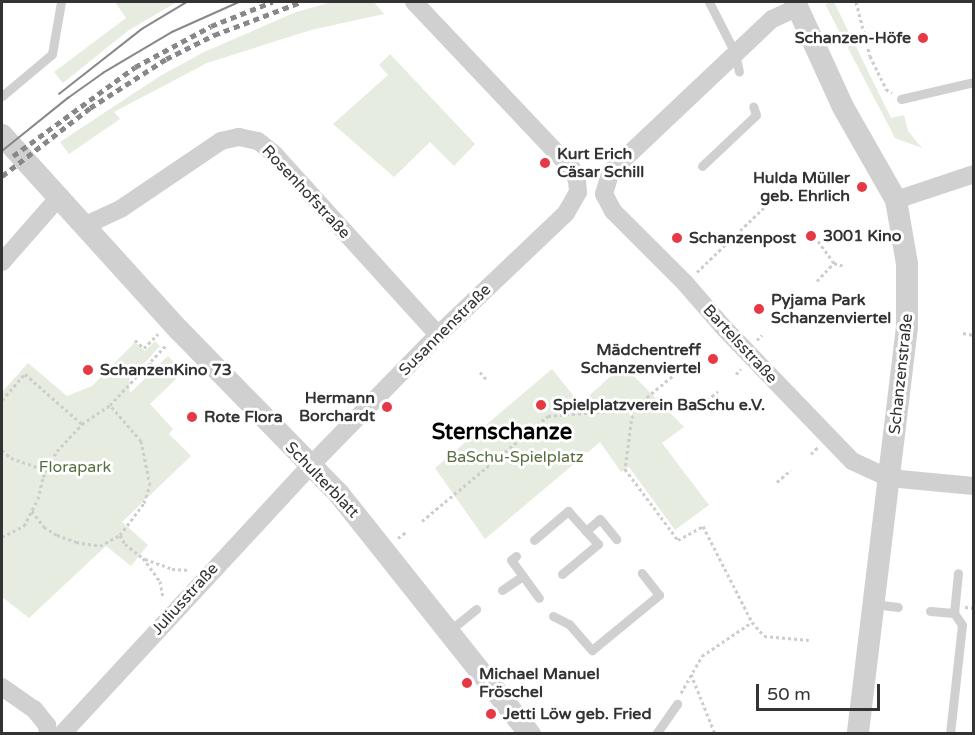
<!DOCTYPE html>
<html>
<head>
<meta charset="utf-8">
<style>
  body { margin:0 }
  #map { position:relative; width:975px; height:735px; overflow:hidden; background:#fff; font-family:"Varela Round",sans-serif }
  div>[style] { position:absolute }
  .green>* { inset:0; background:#e6ecdf }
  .path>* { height:3px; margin-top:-1.5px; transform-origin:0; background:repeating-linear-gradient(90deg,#cdcdcd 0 3px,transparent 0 6px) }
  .service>* { height:9px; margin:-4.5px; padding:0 4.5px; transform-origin:4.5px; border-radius:4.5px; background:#d0d0d0 }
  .minor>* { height:18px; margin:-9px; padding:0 9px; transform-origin:9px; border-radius:9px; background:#d0d0d0 }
  .tertiary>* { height:22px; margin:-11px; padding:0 11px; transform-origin:11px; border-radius:11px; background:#d0d0d0 }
  .tram>* { height:1.5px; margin:-0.75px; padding:0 0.75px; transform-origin:0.75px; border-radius:0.75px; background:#888 }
  .rail>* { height:4.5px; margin-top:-2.25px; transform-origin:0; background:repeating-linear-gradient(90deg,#888 0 6px,transparent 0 10.5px) }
  .dots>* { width:16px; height:16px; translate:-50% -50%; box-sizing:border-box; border:3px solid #fff; border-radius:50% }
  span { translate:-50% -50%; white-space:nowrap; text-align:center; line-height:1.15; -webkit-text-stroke:6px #fff; paint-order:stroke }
  .poi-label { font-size:16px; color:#333; font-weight:700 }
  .right { translate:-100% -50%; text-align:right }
  .left { translate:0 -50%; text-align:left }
  .street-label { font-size:16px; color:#333 }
  .park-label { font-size:16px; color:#56703f }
  .district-label { font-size:22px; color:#000; font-weight:700 }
  .frame { position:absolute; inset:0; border:3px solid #333; pointer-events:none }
  .scale { position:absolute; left:756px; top:684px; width:124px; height:27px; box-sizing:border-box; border:3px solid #333; border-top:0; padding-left:8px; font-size:18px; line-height:21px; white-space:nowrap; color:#333; -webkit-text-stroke:4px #fff; paint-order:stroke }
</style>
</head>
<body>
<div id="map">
  <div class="green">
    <div style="clip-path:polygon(115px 2px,177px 2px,129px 30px,63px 83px,54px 72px,126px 18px)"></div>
    <div style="clip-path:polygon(332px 2px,374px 2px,384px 14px,311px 30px,207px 63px,114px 112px,120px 119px,69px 154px,60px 142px,160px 76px,204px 52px,296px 12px)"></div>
    <div style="clip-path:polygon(834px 2px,891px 118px,904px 115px,908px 131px,922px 148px,895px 138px,825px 4px)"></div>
    <div style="clip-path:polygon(390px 54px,475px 144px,454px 166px,430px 142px,394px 177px,333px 124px,388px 75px,379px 65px)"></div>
    <div style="clip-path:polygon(155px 341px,160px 346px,129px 380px,130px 393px,168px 356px,183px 372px,150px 404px,173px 429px,169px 434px,191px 456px,122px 522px,148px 545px,131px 566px,106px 546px,29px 618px,2px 597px,2px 392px,28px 363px,67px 396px,92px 386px,135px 342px,145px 351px)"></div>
    <div style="clip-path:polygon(623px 365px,684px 427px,662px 443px,709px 505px,675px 530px,629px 467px,621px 472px,600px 442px,485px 539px,435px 468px,552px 369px,580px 404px)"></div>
  </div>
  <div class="path">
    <div style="left:856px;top:2px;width:56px;rotate:75.5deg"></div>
    <div style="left:870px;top:56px;width:37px;rotate:64deg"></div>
    <div style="left:886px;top:89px;width:7px;rotate:34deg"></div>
    <div style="left:818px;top:241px;width:27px;rotate:54deg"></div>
    <div style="left:834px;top:263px;width:10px;rotate:17deg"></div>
    <div style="left:697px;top:272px;width:115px;rotate:-43.9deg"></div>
    <div style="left:817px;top:281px;width:25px;rotate:-47deg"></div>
    <div style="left:776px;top:321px;width:32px;rotate:-44deg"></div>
    <div style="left:963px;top:333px;width:11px;rotate:10deg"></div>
    <div style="left:135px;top:340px;width:12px;rotate:42deg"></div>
    <div style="left:144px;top:348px;width:20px;rotate:-45deg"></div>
    <div style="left:757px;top:340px;width:7px;rotate:-45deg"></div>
    <div style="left:480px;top:372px;width:9px;rotate:49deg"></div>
    <div style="left:736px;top:374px;width:7px;rotate:-45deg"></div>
    <div style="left:148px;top:376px;width:14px;rotate:-78deg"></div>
    <div style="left:2px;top:400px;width:35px;rotate:-49deg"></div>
    <div style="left:25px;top:374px;width:76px;rotate:41.3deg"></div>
    <div style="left:698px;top:408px;width:26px;rotate:-40deg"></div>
    <div style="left:633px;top:409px;width:61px;rotate:97.6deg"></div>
    <div style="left:625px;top:469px;width:89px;rotate:53.3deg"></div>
    <div style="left:678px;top:540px;width:29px;rotate:-29deg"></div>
    <div style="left:703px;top:526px;width:108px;rotate:63deg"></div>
    <div style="left:752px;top:622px;width:18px;rotate:49deg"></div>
    <div style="left:764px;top:636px;width:45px;rotate:5.1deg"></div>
    <div style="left:2px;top:450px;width:12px;rotate:42deg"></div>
    <div style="left:11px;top:458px;width:37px;rotate:19deg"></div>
    <div style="left:811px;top:454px;width:10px;rotate:-45deg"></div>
    <div style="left:777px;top:482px;width:18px;rotate:-41deg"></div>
    <div style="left:32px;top:511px;width:20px;rotate:53deg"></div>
    <div style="left:44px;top:527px;width:15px;rotate:32deg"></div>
    <div style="left:57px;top:535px;width:20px;rotate:20deg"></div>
    <div style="left:76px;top:542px;width:24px;rotate:9deg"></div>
    <div style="left:100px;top:546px;width:23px;rotate:-29deg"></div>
    <div style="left:120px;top:535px;width:40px;rotate:-53deg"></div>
    <div style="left:144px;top:503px;width:19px;rotate:-72deg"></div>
    <div style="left:150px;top:485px;width:45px;rotate:-101.6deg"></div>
    <div style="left:141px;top:441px;width:48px;rotate:-130.7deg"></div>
    <div style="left:422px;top:521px;width:164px;rotate:-39.8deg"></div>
    <div style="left:548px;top:416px;width:85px;rotate:-4.7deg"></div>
    <div style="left:633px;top:409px;width:73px;rotate:-40deg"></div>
    <div style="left:120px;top:535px;width:10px;rotate:61deg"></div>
    <div style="left:125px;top:544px;width:23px;rotate:38deg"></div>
    <div style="left:143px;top:558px;width:29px;rotate:54deg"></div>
    <div style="left:160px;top:581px;width:17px;rotate:80deg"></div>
    <div style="left:2px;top:537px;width:25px;rotate:-27deg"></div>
    <div style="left:24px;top:526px;width:30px;rotate:-63deg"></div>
    <div style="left:38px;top:499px;width:23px;rotate:-77deg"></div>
    <div style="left:43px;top:477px;width:30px;rotate:-62deg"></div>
    <div style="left:57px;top:451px;width:37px;rotate:-47deg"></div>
    <div style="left:82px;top:424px;width:34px;rotate:-34deg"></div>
    <div style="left:110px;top:405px;width:83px;rotate:-46.9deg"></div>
    <div style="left:398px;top:538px;width:10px;rotate:-37deg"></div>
    <div style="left:145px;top:559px;width:29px;rotate:20deg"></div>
    <div style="left:172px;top:569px;width:18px;rotate:3deg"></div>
    <div style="left:965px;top:607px;width:9px;rotate:6deg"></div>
    <div style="left:691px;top:674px;width:65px;rotate:68.2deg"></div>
    <div style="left:681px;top:693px;width:43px;rotate:-60.4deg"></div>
    <div style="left:702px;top:656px;width:60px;rotate:-34.2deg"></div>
    <div style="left:209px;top:734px;width:7px;rotate:-8deg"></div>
  </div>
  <div class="service">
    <div style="left:709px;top:2px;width:57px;rotate:63deg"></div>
    <div style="left:735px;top:53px;width:19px;rotate:78deg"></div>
    <div style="left:2px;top:96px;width:65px;rotate:-40deg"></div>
    <div style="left:52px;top:54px;width:53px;rotate:-80.2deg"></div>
    <div style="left:901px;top:99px;width:75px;rotate:-13.1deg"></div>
    <div style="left:702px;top:166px;width:74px;rotate:-43.4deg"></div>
    <div style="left:756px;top:115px;width:9px;rotate:-108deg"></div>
    <div style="left:534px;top:540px;width:45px;rotate:-40.5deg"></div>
    <div style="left:568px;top:511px;width:27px;rotate:48deg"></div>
    <div style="left:586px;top:531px;width:18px;rotate:-41deg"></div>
    <div style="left:600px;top:519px;width:26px;rotate:51deg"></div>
    <div style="left:516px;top:556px;width:6px;rotate:141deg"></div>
    <div style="left:511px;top:560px;width:47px;rotate:53.6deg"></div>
    <div style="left:562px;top:574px;width:47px;rotate:-39.8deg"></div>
    <div style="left:598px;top:544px;width:18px;rotate:-133deg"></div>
    <div style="left:502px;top:590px;width:25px;rotate:-34deg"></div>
    <div style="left:874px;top:604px;width:24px;rotate:7deg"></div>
    <div style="left:930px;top:611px;width:24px;rotate:5deg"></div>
    <div style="left:954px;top:613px;width:14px;rotate:56deg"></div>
    <div style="left:962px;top:625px;width:110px;rotate:96.3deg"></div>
    <div style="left:954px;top:613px;width:40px;rotate:-84.3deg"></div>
    <div style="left:553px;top:616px;width:18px;rotate:27deg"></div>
    <div style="left:569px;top:624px;width:35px;rotate:49deg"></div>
    <div style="left:592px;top:650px;width:87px;rotate:-39.4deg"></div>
    <div style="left:659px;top:595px;width:28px;rotate:-128deg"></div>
    <div style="left:449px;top:631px;width:35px;rotate:-39deg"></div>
    <div style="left:656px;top:734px;width:37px;rotate:-55deg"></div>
  </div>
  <div class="minor">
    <div style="left:796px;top:8px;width:26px;rotate:155deg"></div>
    <div style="left:772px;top:19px;width:221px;rotate:136.6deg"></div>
    <div style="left:611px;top:171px;width:24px;rotate:107deg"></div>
    <div style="left:604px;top:194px;width:19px;rotate:62deg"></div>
    <div style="left:613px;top:211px;width:102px;rotate:45deg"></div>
    <div style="left:685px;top:283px;width:61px;rotate:49deg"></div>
    <div style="left:725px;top:329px;width:183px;rotate:46.1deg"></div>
    <div style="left:852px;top:461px;width:41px;rotate:24.7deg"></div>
    <div style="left:889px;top:478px;width:85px;rotate:5.4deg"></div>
    <div style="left:896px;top:200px;width:82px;rotate:-18.4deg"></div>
    <div style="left:86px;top:225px;width:40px;rotate:-25deg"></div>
    <div style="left:122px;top:208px;width:120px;rotate:-34.1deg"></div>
    <div style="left:221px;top:141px;width:18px;rotate:-13deg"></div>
    <div style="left:239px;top:137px;width:19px;rotate:12deg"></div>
    <div style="left:258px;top:141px;width:22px;rotate:39deg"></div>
    <div style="left:275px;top:155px;width:243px;rotate:47.8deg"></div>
    <div style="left:2px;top:262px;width:88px;rotate:-48.7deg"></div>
    <div style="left:2px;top:687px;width:39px;rotate:35deg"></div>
    <div style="left:34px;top:709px;width:21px;rotate:51deg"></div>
    <div style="left:47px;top:725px;width:9px;rotate:84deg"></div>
    <div style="left:62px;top:734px;width:365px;rotate:-47.2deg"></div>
    <div style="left:310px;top:466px;width:183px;rotate:-45.7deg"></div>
    <div style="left:438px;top:335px;width:177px;rotate:-43.6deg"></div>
    <div style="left:566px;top:213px;width:24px;rotate:-60deg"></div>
    <div style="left:578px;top:192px;width:12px;rotate:-95deg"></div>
    <div style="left:577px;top:180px;width:12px;rotate:-114deg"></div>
    <div style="left:572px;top:169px;width:230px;rotate:-133.4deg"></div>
  </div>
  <div class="tertiary">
    <div style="left:795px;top:2px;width:115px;rotate:65.4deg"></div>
    <div style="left:843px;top:107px;width:107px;rotate:60.3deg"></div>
    <div style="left:896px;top:200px;width:65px;rotate:80.2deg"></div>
    <div style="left:907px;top:264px;width:63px;rotate:90deg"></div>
    <div style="left:907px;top:327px;width:410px;rotate:96.9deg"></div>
    <div style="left:2px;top:135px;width:263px;rotate:47.8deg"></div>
    <div style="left:179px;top:330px;width:229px;rotate:45.7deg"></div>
    <div style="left:339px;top:494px;width:307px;rotate:51.5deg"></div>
  </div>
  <div class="tram">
    <div style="left:59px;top:94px;width:105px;rotate:-38.1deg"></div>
    <div style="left:142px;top:29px;width:52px;rotate:-31deg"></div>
    <div style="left:2px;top:151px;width:85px;rotate:-38.8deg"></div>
    <div style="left:68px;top:98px;width:43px;rotate:-35.5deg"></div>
    <div style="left:103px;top:73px;width:80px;rotate:-30.7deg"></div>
    <div style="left:172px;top:32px;width:73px;rotate:-24.1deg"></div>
  </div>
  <div class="rail">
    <div style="left:13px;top:156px;width:151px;rotate:-36.1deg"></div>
    <div style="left:135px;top:67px;width:86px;rotate:-28.3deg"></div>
    <div style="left:211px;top:26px;width:66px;rotate:-21.5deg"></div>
    <div style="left:2px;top:176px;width:111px;rotate:-37.7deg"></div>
    <div style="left:90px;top:108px;width:90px;rotate:-32.8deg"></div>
    <div style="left:166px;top:59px;width:54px;rotate:-26.6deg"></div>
    <div style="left:214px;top:35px;width:93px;rotate:-20.8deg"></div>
  </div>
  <div class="dots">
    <div style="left:923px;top:38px;background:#e63946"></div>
    <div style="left:545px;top:163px;background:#e63946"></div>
    <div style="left:862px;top:187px;background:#e63946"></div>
    <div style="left:811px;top:236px;background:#e63946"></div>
    <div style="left:677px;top:238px;background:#e63946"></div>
    <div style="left:759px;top:309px;background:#e63946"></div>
    <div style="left:713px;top:359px;background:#e63946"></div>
    <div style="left:88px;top:370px;background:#e63946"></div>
    <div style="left:541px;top:405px;background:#e63946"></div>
    <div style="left:387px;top:407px;background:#e63946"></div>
    <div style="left:192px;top:417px;background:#e63946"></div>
    <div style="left:467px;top:683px;background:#e63946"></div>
    <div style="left:491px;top:714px;background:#e63946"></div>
  </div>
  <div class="poi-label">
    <span class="right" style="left:911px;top:38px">Schanzen-Höfe</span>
    <span class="left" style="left:557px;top:163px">Kurt Erich<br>Cäsar Schill</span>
    <span class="right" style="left:850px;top:187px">Hulda Müller<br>geb. Ehrlich</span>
    <span class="left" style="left:823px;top:236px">3001 Kino</span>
    <span class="left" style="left:689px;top:238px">Schanzenpost</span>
    <span class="left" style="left:771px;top:309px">Pyjama Park<br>Schanzenviertel</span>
    <span class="right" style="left:701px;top:359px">Mädchentreff<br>Schanzenviertel</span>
    <span class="left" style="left:100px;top:370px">SchanzenKino 73</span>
    <span class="right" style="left:375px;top:407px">Hermann<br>Borchardt</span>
    <span class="left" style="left:553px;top:405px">Spielplatzverein BaSchu e.V.</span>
    <span class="left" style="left:204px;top:417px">Rote Flora</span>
    <span class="left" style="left:479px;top:683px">Michael Manuel<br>Fröschel</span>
    <span class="left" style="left:503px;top:714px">Jetti Löw geb. Fried</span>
  </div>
  <div class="street-label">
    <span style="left:306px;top:192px;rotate:47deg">Rosenhofstraße</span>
    <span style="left:445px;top:330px;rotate:-45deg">Susannenstraße</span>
    <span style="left:740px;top:344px;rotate:47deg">Bartelsstraße</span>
    <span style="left:901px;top:374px;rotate:-84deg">Schanzenstraße</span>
    <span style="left:322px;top:480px;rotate:46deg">Schulterblatt</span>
    <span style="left:185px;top:599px;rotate:-48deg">Juliusstraße</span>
  </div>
  <div class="park-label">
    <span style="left:515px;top:457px">BaSchu-Spielplatz</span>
    <span style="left:75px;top:467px">Florapark</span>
  </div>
  <div class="district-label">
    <span style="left:502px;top:433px">Sternschanze</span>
  </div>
  <div class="frame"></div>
  <div class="scale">50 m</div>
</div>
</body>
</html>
